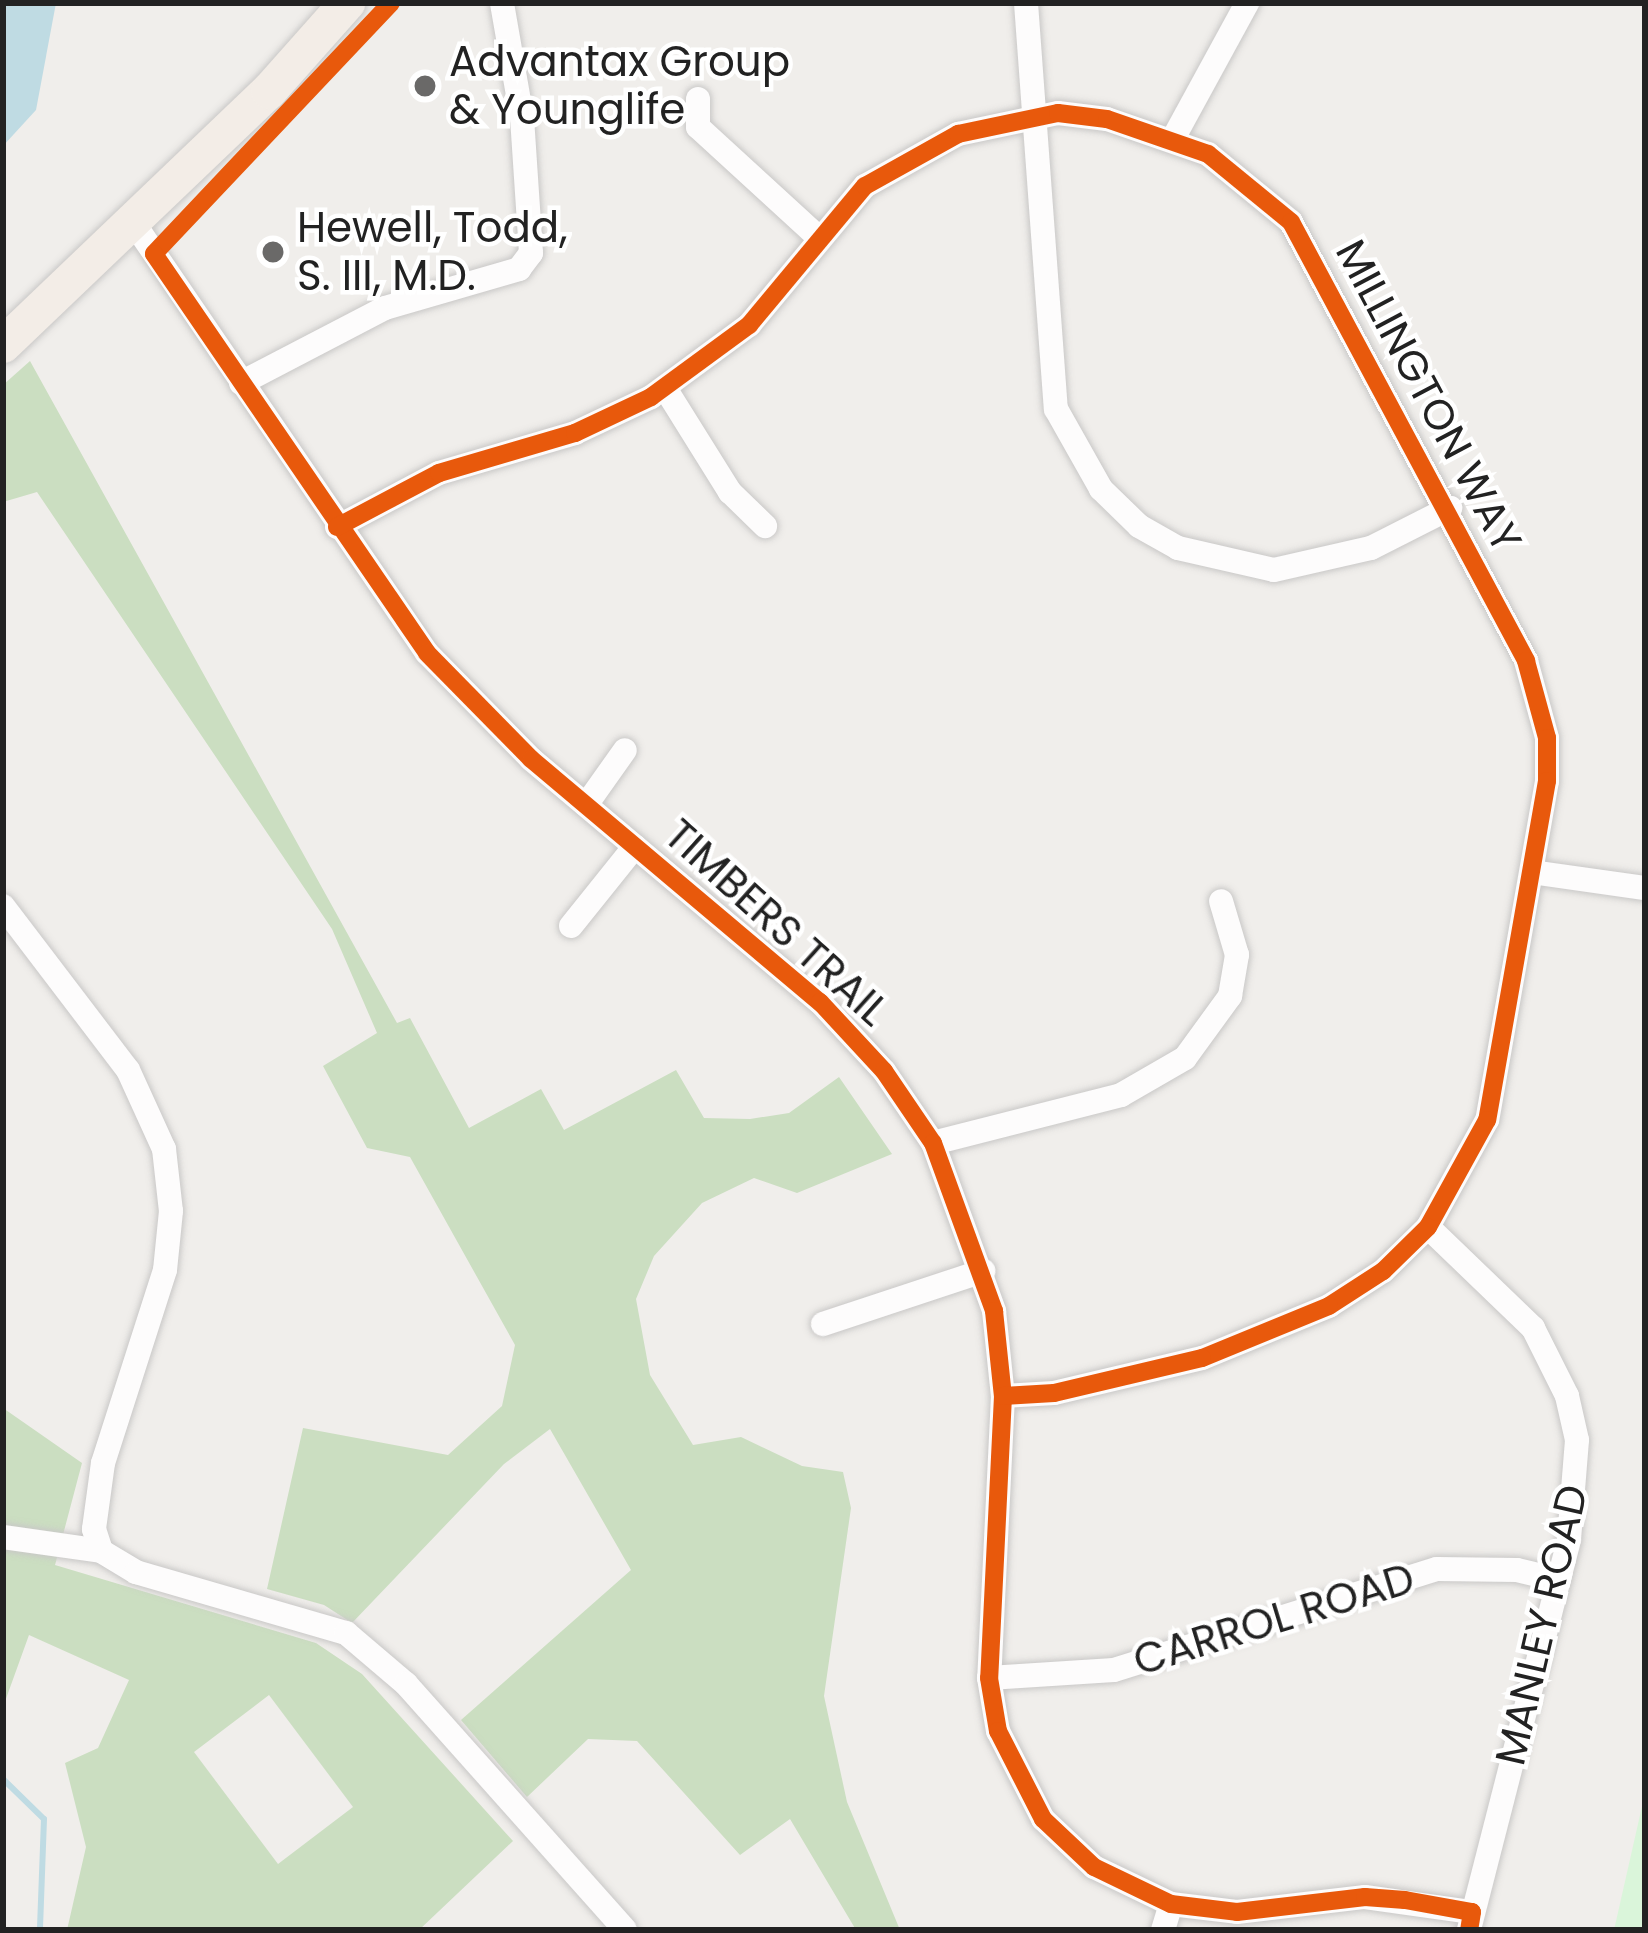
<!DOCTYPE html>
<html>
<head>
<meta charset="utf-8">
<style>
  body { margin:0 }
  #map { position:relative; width:1648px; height:1933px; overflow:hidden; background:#f0eeeb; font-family:Poppins,sans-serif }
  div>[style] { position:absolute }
  .forest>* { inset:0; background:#cbdec1 }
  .park>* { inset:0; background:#daf5da }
  .water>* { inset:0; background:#bfdbe3 }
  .stream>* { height:6px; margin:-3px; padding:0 3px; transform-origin:3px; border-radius:3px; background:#bfdbe3 }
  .roads { filter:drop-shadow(0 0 3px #c9c8c7) drop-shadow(0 0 3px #c9c8c7) }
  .minor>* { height:24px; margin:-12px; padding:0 12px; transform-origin:12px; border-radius:12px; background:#fdfcfc }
  .primary>* { height:36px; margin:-18px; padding:0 18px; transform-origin:18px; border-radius:18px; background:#f3ede7 }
  .cycleway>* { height:18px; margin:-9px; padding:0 9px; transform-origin:9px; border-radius:9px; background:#e8590c }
  .dots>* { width:33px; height:33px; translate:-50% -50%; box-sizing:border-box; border:6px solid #fff; border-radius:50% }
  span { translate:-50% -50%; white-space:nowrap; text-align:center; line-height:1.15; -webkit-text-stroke:9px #fff; paint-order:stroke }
  .poi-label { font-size:42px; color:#222 }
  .left { translate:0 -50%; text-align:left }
  .street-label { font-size:42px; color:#222 }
  .frame { position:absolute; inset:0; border:6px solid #222; pointer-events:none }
</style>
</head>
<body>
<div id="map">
  <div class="forest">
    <div style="clip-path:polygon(30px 361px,397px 1023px,410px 1018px,469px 1128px,541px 1089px,564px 1130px,676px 1070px,704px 1118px,750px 1119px,789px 1113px,839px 1077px,892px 1154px,797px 1193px,754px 1178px,702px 1203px,654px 1256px,636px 1299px,650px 1375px,693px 1445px,741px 1437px,802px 1466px,843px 1472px,851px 1508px,824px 1696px,847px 1802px,900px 1930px,856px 1930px,790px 1819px,740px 1855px,637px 1741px,588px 1739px,527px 1797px,461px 1720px,631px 1570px,550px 1429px,504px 1464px,352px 1623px,324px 1605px,267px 1589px,303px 1428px,448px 1455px,502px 1406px,515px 1345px,410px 1157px,367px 1148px,323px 1066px,377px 1033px,332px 929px,37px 492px,3px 502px,3px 385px)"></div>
    <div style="clip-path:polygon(evenodd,3px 1408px,82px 1463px,55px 1565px,316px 1643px,362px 1674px,513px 1841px,419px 1930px,67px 1930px,86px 1847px,65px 1763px,98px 1748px,129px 1680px,29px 1635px,3px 1707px,3px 1408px,269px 1695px,353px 1807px,278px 1864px,194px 1752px,269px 1695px)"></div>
  </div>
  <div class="park">
    <div style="clip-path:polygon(1645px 1793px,1645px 1930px,1614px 1930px)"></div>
  </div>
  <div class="water">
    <div style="clip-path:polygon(3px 3px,56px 3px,36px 110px,3px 146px)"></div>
  </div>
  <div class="stream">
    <div style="left:3px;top:1779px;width:57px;rotate:44.3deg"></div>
    <div style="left:44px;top:1819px;width:111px;rotate:92.1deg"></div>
  </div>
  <div class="roads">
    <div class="minor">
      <div style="left:1026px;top:3px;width:407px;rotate:85.8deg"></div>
      <div style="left:1056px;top:409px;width:92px;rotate:60.6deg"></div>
      <div style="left:1101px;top:489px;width:53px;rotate:44.2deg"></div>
      <div style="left:1139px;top:526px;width:45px;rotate:29.4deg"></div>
      <div style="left:1178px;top:548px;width:98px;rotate:12.9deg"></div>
      <div style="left:1274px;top:570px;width:99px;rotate:-12.8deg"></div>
      <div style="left:1371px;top:548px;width:89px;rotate:-26.9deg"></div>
      <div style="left:698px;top:99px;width:28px;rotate:90deg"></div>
      <div style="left:698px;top:127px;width:161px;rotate:42.5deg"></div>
      <div style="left:1174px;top:137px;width:153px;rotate:-61.4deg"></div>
      <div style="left:133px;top:222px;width:522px;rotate:55.7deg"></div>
      <div style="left:427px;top:653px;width:148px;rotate:45.5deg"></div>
      <div style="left:531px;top:759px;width:378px;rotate:40.1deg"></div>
      <div style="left:820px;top:1002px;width:94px;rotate:47.2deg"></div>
      <div style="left:884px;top:1071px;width:87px;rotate:55.8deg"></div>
      <div style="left:933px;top:1143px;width:179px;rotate:70deg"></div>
      <div style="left:994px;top:1311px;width:85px;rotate:84deg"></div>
      <div style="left:1003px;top:1396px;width:282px;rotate:92.8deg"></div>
      <div style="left:989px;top:1678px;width:54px;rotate:80.4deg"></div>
      <div style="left:998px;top:1731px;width:99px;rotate:62.9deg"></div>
      <div style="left:1043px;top:1819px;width:70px;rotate:43.3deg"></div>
      <div style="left:1094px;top:1867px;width:85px;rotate:25.7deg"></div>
      <div style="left:1171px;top:1904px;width:66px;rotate:6.9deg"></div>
      <div style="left:1237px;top:1912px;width:129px;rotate:-6.7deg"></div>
      <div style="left:1365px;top:1897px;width:108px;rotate:8deg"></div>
      <div style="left:241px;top:383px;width:162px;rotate:-27.5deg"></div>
      <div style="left:385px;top:308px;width:140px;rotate:-16.2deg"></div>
      <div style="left:519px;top:269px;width:20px;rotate:-53deg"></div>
      <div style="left:531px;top:253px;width:135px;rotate:-93.8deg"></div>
      <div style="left:522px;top:118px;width:117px;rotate:-99.9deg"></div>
      <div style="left:665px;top:388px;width:123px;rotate:58deg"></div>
      <div style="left:730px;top:492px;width:49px;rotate:44.2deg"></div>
      <div style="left:337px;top:527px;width:115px;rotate:-27.9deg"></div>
      <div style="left:439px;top:473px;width:142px;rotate:-16.4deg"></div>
      <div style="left:575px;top:433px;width:84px;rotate:-25.3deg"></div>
      <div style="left:651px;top:397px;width:122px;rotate:-36.3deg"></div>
      <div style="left:749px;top:325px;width:181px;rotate:-50.2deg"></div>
      <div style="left:865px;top:186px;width:107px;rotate:-29.2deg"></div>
      <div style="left:958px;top:134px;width:102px;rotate:-11.9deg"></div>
      <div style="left:1058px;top:113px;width:49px;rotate:7deg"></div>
      <div style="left:1107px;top:119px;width:107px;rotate:19.1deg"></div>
      <div style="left:1208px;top:154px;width:107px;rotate:39.3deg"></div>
      <div style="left:1291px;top:222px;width:498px;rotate:61.8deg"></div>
      <div style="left:1526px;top:661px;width:80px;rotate:74.7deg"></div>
      <div style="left:1547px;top:738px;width:43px;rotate:90deg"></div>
      <div style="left:1547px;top:781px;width:344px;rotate:100deg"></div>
      <div style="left:1487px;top:1120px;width:122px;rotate:118.9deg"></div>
      <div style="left:1428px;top:1227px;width:63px;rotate:135.6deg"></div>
      <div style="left:1383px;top:1271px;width:64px;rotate:147.1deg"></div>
      <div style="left:1329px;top:1306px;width:137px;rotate:157.7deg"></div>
      <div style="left:1202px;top:1358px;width:152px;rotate:166.7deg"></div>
      <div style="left:1054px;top:1393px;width:51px;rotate:176.6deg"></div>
      <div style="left:586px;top:805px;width:67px;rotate:-54.7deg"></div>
      <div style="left:1532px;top:872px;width:114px;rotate:8.1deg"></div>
      <div style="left:3px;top:906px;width:206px;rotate:52.7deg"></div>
      <div style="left:128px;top:1070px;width:87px;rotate:65.5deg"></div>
      <div style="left:164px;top:1149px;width:62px;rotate:83.6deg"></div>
      <div style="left:171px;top:1211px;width:59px;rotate:95.8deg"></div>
      <div style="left:165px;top:1270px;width:203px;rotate:107.8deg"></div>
      <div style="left:103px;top:1463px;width:67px;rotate:97.8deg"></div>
      <div style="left:94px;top:1529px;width:23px;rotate:72deg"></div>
      <div style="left:571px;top:926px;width:102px;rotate:-51.3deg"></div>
      <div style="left:933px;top:1143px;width:194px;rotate:-14.3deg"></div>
      <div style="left:1121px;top:1095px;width:74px;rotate:-30deg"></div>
      <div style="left:1185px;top:1058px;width:77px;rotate:-54deg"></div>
      <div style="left:1230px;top:996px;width:42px;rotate:-80.3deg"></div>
      <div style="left:1237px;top:955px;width:56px;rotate:-106.5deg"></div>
      <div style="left:1428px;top:1227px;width:146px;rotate:43.9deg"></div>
      <div style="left:1533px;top:1328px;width:76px;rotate:63.4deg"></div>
      <div style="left:1567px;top:1396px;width:45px;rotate:77.2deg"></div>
      <div style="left:1577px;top:1440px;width:100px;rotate:94.6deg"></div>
      <div style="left:1569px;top:1540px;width:403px;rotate:104.4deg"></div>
      <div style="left:823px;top:1324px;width:169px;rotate:-18.3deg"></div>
      <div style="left:3px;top:1537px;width:99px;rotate:8.1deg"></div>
      <div style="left:101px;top:1551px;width:41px;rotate:31deg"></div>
      <div style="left:136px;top:1572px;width:219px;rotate:16.2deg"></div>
      <div style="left:346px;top:1633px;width:79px;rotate:40.4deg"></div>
      <div style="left:406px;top:1684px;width:329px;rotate:48.3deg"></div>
      <div style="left:989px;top:1678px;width:125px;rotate:-3.7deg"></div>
      <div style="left:1114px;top:1670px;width:338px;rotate:-17.4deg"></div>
      <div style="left:1437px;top:1569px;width:80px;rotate:0.7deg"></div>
      <div style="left:1517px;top:1570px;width:43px;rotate:13.4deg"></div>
      <div style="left:1163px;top:1930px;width:27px;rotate:-73deg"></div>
    </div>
    <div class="primary">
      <div style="left:3px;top:345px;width:368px;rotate:-43.7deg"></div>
      <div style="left:269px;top:91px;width:118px;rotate:-48.4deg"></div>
    </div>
  </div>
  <div class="cycleway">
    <div style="left:391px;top:3px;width:345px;rotate:133.4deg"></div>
    <div style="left:154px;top:254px;width:483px;rotate:55.6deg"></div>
    <div style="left:427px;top:653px;width:148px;rotate:45.5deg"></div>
    <div style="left:531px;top:759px;width:378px;rotate:40.1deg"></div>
    <div style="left:820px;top:1002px;width:94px;rotate:47.2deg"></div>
    <div style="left:884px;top:1071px;width:87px;rotate:55.8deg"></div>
    <div style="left:933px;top:1143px;width:179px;rotate:70deg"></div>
    <div style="left:994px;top:1311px;width:85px;rotate:84deg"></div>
    <div style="left:1003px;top:1396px;width:282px;rotate:92.8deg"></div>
    <div style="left:989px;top:1678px;width:54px;rotate:80.4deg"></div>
    <div style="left:998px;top:1731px;width:99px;rotate:62.9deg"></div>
    <div style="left:1043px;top:1819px;width:70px;rotate:43.3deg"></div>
    <div style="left:1094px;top:1867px;width:85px;rotate:25.7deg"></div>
    <div style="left:1171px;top:1904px;width:66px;rotate:6.9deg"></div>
    <div style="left:1237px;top:1912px;width:129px;rotate:-6.7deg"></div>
    <div style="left:1365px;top:1897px;width:40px;rotate:4.3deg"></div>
    <div style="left:1405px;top:1900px;width:68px;rotate:10.2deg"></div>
    <div style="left:1472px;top:1912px;width:18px;rotate:99deg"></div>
    <div style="left:337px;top:527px;width:115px;rotate:-27.9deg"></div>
    <div style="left:439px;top:473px;width:142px;rotate:-16.4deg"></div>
    <div style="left:575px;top:433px;width:84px;rotate:-25.3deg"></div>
    <div style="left:651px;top:397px;width:122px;rotate:-36.3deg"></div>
    <div style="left:749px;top:325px;width:181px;rotate:-50.2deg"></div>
    <div style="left:865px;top:186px;width:107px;rotate:-29.2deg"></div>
    <div style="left:958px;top:134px;width:102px;rotate:-11.9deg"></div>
    <div style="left:1058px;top:113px;width:49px;rotate:7deg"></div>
    <div style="left:1107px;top:119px;width:107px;rotate:19.1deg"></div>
    <div style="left:1208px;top:154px;width:107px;rotate:39.3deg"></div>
    <div style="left:1291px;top:222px;width:498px;rotate:61.8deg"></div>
    <div style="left:1526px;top:661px;width:80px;rotate:74.7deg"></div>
    <div style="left:1547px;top:738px;width:43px;rotate:90deg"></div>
    <div style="left:1547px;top:781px;width:344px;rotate:100deg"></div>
    <div style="left:1487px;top:1120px;width:122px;rotate:118.9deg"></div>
    <div style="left:1428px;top:1227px;width:63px;rotate:135.6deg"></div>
    <div style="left:1383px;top:1271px;width:64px;rotate:147.1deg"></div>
    <div style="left:1329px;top:1306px;width:137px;rotate:157.7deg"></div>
    <div style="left:1202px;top:1358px;width:152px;rotate:166.7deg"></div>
    <div style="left:1054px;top:1393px;width:51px;rotate:176.6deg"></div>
  </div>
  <div class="dots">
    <div style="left:425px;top:86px;background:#6a6968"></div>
    <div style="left:273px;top:252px;background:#6a6968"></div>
  </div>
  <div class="poi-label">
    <span class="left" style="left:449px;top:86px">Advantax Group<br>&amp; Younglife</span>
    <span class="left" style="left:297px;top:252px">Hewell, Todd,<br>S. III, M.D.</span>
  </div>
  <div class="street-label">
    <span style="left:1428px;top:396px;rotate:62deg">MILLINGTON WAY</span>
    <span style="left:776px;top:923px;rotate:42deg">TIMBERS TRAIL</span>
    <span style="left:1274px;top:1620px;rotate:-17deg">CARROL ROAD</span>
    <span style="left:1542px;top:1625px;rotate:-77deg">MANLEY ROAD</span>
  </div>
  <div class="frame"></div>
</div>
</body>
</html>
